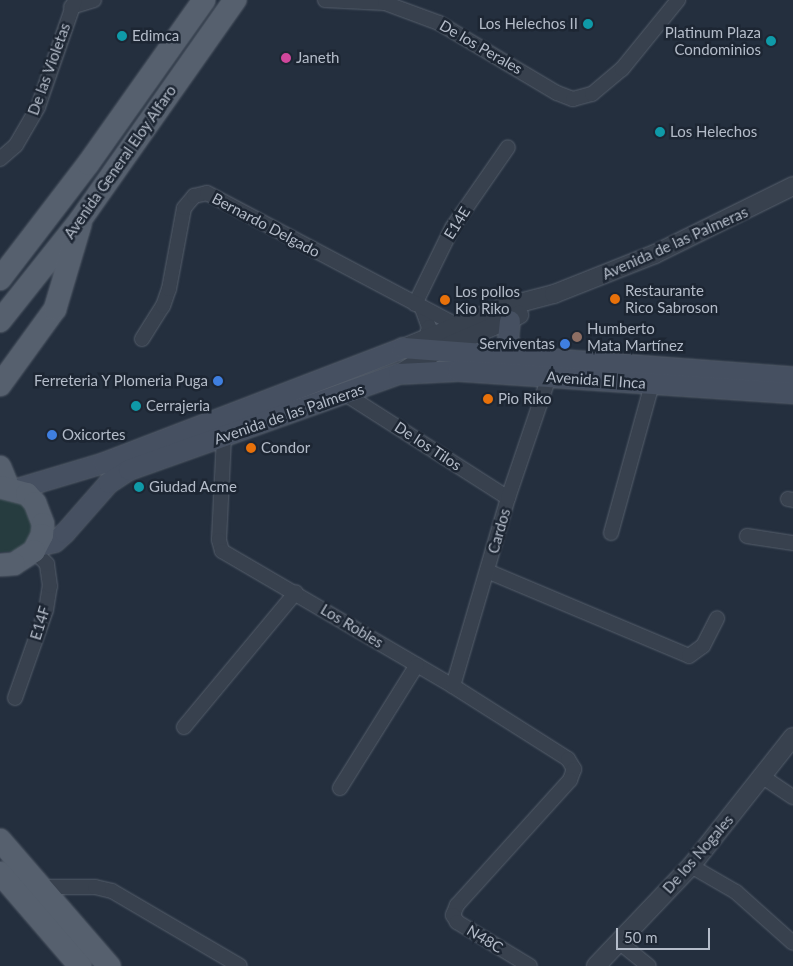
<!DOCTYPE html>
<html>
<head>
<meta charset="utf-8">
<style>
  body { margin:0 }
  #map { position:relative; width:793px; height:966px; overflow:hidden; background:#242f3e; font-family:Lato,sans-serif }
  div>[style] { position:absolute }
  .green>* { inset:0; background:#263c3f }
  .roads { filter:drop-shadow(0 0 1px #565f6c) drop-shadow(0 0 1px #565f6c) }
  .minor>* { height:14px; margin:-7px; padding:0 7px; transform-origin:7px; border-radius:7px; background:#38414e }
  .tertiary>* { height:18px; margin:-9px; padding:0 9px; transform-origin:9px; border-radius:9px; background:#38414e }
  .secondary>* { height:20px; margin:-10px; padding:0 10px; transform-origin:10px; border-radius:10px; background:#465061 }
  .primary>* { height:22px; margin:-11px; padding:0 11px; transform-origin:11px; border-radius:11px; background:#56606e }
  .dots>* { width:14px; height:14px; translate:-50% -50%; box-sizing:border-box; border:2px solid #1d2633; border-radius:50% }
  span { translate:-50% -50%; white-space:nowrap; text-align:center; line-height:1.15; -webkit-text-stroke:5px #1d2633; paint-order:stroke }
  .poi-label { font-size:15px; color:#b4bcc9 }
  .right { translate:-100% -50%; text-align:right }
  .left { translate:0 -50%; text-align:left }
  .street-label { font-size:15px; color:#b4bcc9 }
  .scale { position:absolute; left:616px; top:928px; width:94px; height:22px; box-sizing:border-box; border:2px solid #b4bcc9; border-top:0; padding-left:6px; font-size:15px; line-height:18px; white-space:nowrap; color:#b4bcc9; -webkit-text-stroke:4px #1d2633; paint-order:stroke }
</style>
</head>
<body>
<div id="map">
  <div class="green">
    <div style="clip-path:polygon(0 498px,18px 501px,28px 509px,33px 520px,32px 533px,26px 544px,16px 551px,0 552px)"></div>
  </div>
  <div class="roads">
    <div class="minor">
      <div style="left:325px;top:0;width:60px;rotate:2.9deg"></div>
      <div style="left:385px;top:3px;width:58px;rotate:20.3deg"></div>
      <div style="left:439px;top:23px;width:137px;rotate:30.7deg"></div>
      <div style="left:557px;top:93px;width:17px;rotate:21deg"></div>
      <div style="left:573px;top:99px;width:20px;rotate:-15deg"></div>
      <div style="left:592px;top:94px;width:39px;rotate:-40deg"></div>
      <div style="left:622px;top:69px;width:89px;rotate:-50.9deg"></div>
      <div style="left:71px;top:7px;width:24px;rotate:-17deg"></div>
      <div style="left:0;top:159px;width:21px;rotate:-41deg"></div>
      <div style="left:16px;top:145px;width:44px;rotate:-59.9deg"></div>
      <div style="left:38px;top:107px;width:113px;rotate:-70.9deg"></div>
      <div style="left:415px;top:304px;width:85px;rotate:-64deg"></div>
      <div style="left:452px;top:228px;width:98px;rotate:-55.3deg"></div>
      <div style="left:422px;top:308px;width:20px;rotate:70deg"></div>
      <div style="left:429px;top:327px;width:11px;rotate:105deg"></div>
      <div style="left:142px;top:339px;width:39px;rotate:-58deg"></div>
      <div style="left:163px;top:306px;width:18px;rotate:-71deg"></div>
      <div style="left:169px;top:289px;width:82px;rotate:-79.5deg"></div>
      <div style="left:184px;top:208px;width:16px;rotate:-50deg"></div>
      <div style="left:194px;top:196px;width:13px;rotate:-13deg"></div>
      <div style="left:207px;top:193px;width:282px;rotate:27.9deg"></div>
      <div style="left:347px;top:395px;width:191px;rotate:32.6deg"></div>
      <div style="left:224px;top:437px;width:103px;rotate:92.8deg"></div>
      <div style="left:219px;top:540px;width:11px;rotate:75deg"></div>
      <div style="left:222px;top:551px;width:268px;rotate:30.3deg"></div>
      <div style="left:453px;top:686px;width:136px;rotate:32.4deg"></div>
      <div style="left:568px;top:759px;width:12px;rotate:59deg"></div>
      <div style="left:574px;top:769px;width:12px;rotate:110deg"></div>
      <div style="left:570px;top:780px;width:169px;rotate:132.1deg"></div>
      <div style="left:457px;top:905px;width:11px;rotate:112deg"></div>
      <div style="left:453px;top:915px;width:8px;rotate:60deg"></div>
      <div style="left:457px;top:922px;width:85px;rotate:31.1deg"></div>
      <div style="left:788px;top:499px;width:5px;rotate:11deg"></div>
      <div style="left:611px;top:533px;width:155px;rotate:-74.6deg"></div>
      <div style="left:747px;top:536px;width:47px;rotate:8.7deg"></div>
      <div style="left:487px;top:571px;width:219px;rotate:22.8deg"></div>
      <div style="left:689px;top:656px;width:17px;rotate:-36deg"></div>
      <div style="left:703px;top:646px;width:31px;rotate:-63deg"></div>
      <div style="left:453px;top:686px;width:196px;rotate:-73.7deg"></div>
      <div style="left:508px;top:498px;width:128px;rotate:-71.3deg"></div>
      <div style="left:15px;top:698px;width:93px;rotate:-70.6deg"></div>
      <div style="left:46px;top:610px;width:24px;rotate:-81deg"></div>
      <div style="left:50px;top:586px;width:22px;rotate:-98deg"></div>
      <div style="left:47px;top:564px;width:18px;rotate:-135deg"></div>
      <div style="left:184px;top:727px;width:175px;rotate:-50.3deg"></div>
      <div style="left:763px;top:777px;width:36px;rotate:34deg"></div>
      <div style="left:340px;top:788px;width:145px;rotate:-58deg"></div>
      <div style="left:691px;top:866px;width:52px;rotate:30deg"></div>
      <div style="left:736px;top:892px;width:76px;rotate:41.8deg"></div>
      <div style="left:40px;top:887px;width:55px"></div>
      <div style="left:95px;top:887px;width:17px;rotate:13deg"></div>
      <div style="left:112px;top:891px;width:148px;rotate:30.4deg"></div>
      <div style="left:619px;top:942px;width:38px;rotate:39deg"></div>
    </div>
    <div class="tertiary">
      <div style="left:403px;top:348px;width:109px;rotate:-22.1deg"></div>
      <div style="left:504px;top:307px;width:52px;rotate:-14.6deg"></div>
      <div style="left:554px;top:294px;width:109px;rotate:-21.6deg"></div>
      <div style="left:655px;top:254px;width:154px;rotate:-26.2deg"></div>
      <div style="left:399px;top:374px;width:42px;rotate:-31.4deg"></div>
      <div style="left:435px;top:352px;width:92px;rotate:-23.8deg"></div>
      <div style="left:596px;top:966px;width:138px;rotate:-46.5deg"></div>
      <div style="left:691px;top:866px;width:164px;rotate:-51.7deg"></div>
    </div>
    <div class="secondary">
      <div style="left:510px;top:321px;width:19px;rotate:96deg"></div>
      <div style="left:508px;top:340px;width:22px;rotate:58deg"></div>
      <div style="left:17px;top:489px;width:91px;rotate:-16.6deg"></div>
      <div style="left:104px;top:463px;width:320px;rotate:-21deg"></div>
      <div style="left:403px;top:348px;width:391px;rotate:4.3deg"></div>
      <div style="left:38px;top:546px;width:17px;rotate:-13deg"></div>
      <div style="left:55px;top:542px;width:13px;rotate:-42deg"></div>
      <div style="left:65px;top:533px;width:67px;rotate:-48.7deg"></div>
      <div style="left:109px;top:483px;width:24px;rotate:-33deg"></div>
      <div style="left:129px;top:470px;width:287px;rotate:-19.6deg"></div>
      <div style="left:399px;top:374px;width:59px;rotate:-2.9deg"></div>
      <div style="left:458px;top:371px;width:336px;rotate:3.8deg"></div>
    </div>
    <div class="primary">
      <div style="left:0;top:279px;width:145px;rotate:-52.6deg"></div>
      <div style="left:88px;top:164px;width:201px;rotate:-54.7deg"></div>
      <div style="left:0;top:321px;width:130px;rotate:-51.5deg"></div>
      <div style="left:81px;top:219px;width:268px;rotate:-54.9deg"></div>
      <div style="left:0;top:385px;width:94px;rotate:-54.1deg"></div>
      <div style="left:55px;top:309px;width:88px;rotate:-73.4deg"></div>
      <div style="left:0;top:467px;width:22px;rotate:68deg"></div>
      <div style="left:0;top:487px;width:28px;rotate:15deg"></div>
      <div style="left:27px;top:494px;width:12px;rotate:48deg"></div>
      <div style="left:35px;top:503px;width:22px;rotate:69deg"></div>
      <div style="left:43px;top:524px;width:11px;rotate:95deg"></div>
      <div style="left:42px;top:535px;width:18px;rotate:117deg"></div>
      <div style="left:34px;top:551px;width:24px;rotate:147deg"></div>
      <div style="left:14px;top:564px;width:14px;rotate:176deg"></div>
      <div style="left:0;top:840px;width:167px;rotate:49.1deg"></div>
      <div style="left:0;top:873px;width:123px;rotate:49.3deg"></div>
    </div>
  </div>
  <div class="dots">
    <div style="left:588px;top:24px;background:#0f9aa8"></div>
    <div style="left:122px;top:36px;background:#0f9aa8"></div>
    <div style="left:771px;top:41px;background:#0f9aa8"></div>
    <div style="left:286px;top:58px;background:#d1479c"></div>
    <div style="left:660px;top:132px;background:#0f9aa8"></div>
    <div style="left:615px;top:299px;background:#e8710a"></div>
    <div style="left:445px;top:300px;background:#e8710a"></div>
    <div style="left:577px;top:337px;background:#8d6e63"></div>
    <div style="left:565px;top:344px;background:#3f7fe0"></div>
    <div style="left:218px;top:381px;background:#3f7fe0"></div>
    <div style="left:488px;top:399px;background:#e8710a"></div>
    <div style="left:136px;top:406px;background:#0f9aa8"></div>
    <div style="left:52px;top:435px;background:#3f7fe0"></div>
    <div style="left:251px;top:448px;background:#e8710a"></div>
    <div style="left:139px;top:487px;background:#0f9aa8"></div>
  </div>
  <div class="poi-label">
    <span class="right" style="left:578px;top:24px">Los Helechos II</span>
    <span class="right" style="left:761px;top:41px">Platinum Plaza<br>Condominios</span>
    <span class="left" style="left:132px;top:36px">Edimca</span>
    <span class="left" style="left:296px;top:58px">Janeth</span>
    <span class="left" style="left:670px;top:132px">Los Helechos</span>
    <span class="left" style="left:625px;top:299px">Restaurante<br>Rico Sabroson</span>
    <span class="left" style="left:455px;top:300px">Los pollos<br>Kio Riko</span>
    <span class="left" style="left:587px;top:337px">Humberto<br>Mata Martínez</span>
    <span class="right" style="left:555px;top:344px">Serviventas</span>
    <span class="right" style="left:208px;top:381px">Ferreteria Y Plomeria Puga</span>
    <span class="left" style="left:498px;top:399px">Pio Riko</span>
    <span class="left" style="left:146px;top:406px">Cerrajeria</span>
    <span class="left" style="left:62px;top:435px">Oxicortes</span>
    <span class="left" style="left:261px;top:448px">Condor</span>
    <span class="left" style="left:149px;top:487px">Giudad Acme</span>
  </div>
  <div class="street-label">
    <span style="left:481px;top:47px;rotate:30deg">De los Perales</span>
    <span style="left:49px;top:69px;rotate:-70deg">De las Violetas</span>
    <span style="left:120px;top:162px;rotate:-55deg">Avenida General Eloy Alfaro</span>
    <span style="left:457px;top:223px;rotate:-58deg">E14E</span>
    <span style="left:266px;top:225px;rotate:28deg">Bernardo Delgado</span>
    <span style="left:675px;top:243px;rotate:-24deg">Avenida de las Palmeras</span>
    <span style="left:596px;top:380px;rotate:4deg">Avenida El Inca</span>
    <span style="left:289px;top:414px;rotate:-19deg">Avenida de las Palmeras</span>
    <span style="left:428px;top:446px;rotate:33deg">De los Tilos</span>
    <span style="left:499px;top:531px;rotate:-74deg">Cardos</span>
    <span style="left:40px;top:623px;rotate:-73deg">E14F</span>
    <span style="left:352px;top:626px;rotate:31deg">Los Robles</span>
    <span style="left:698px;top:854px;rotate:-49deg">De los Nogales</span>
    <span style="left:485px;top:939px;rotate:31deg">N48C</span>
  </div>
  <div class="scale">50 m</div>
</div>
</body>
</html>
